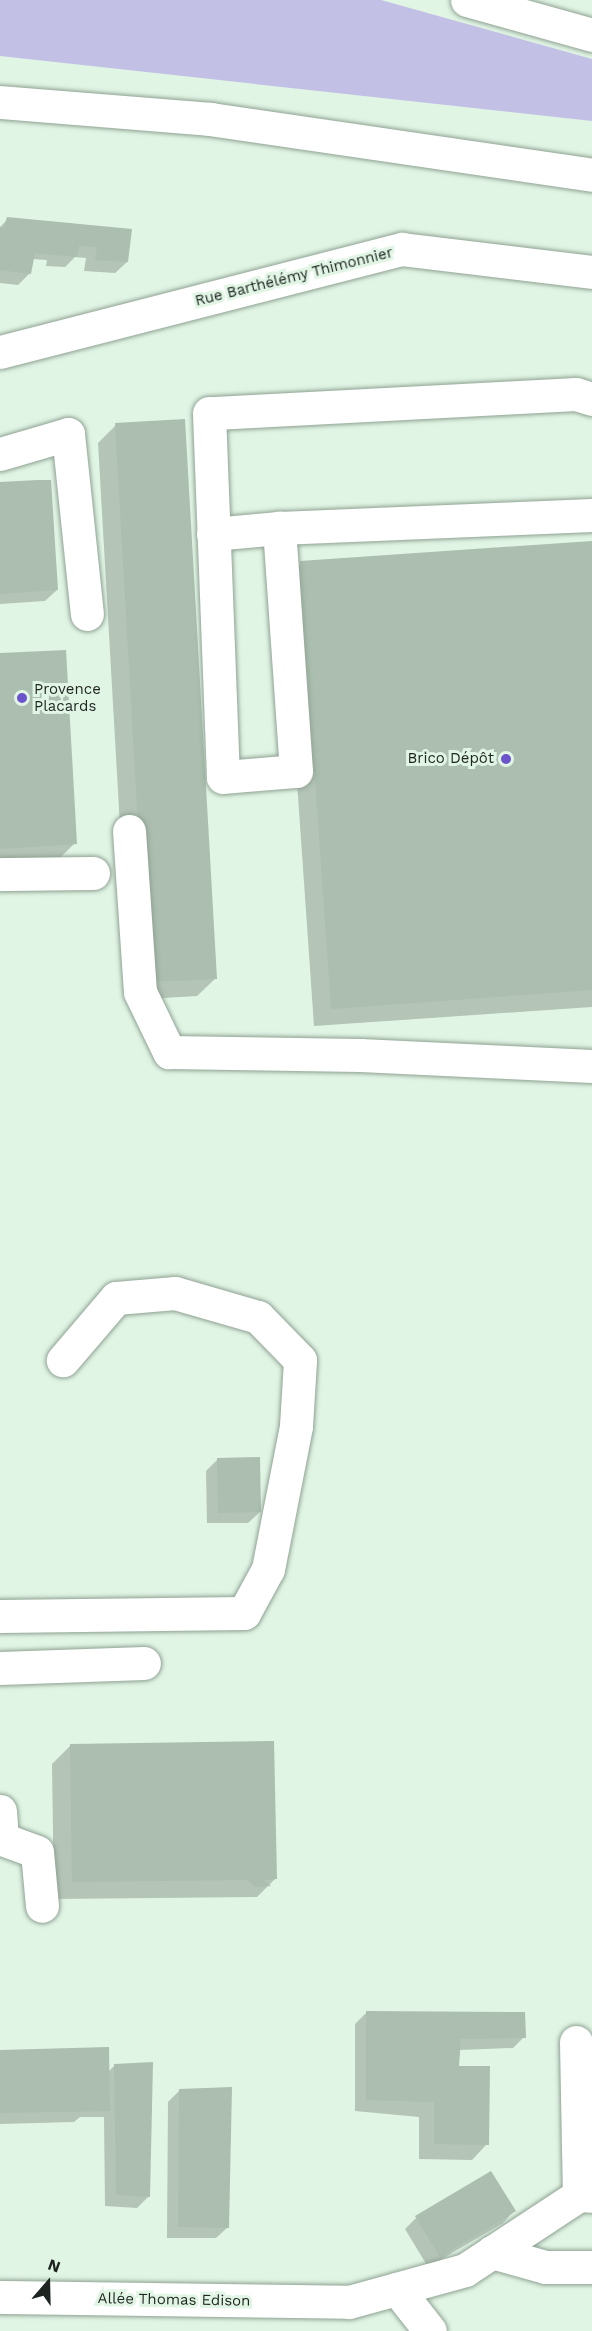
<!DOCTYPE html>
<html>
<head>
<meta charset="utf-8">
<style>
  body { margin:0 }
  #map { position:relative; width:592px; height:2331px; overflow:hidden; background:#e1f5e5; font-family:"Work Sans",sans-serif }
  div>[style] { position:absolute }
  .green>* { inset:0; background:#c3c0e6 }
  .shadow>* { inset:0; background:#0003 }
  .building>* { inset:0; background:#abbeaf }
  .roads { filter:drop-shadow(0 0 2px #8fa293) drop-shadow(0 0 2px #8fa293) }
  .minor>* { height:33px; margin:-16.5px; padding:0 16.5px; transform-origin:16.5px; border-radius:16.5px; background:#fff }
  .major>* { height:33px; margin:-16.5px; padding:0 16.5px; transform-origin:16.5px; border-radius:16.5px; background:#fff }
  .dots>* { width:16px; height:16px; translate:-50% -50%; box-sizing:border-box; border:3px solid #e1f5e5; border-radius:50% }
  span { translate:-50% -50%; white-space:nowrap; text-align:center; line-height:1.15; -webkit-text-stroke:6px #e1f5e5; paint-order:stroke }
  .street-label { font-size:15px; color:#1e2520 }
  .poi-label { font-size:15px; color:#1e2520 }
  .left { translate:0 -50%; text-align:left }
  .right { translate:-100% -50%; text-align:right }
  .north { position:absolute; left:18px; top:2253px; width:60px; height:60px; -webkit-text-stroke:4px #e1f5e5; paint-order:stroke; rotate:20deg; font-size:16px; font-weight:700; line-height:24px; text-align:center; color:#1e2520 }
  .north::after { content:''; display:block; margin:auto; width:21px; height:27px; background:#1e2520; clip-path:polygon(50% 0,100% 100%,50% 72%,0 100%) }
</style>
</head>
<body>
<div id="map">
  <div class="green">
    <div style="clip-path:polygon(0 0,381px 0,592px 59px,592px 121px,0 56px)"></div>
  </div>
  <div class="shadow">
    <div style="clip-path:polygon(8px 219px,131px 231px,127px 262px,115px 273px,84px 271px,86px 258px,75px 257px,65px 267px,46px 266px,47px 260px,32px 259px,30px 273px,18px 285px,0 283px,0 227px)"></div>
    <div style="clip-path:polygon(116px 425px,216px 978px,197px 996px,130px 1000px,98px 443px)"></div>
    <div style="clip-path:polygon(0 484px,57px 590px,45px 601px,0 604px)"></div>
    <div style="clip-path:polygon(592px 542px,592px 1007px,314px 1026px,283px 581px,301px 563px)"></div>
    <div style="clip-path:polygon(0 655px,75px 843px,59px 859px,0 863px)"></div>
    <div style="clip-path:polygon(218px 1459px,260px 1512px,248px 1523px,207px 1523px,206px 1471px)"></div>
    <div style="clip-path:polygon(71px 1745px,275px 1879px,257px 1897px,54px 1899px,52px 1764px)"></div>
    <div style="clip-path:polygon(366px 2013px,524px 2037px,513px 2048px,459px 2050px,458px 2067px,487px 2144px,472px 2160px,419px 2159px,419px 2117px,355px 2111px,355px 2024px)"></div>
    <div style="clip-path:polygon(0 2052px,108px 2072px,115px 2065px,149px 2196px,137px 2208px,105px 2206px,104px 2117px,80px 2117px,74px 2122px,0 2124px)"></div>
    <div style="clip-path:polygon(180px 2090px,228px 2227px,216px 2238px,167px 2238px,168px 2102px)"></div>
    <div style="clip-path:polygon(514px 2211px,503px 2223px,428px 2267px,405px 2229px,416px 2218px)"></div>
  </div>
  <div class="building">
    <div style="clip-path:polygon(7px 217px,132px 229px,128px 262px,95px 260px,97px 247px,79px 246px,77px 257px,35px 253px,31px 274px,0 270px,0 227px,4px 227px)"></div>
    <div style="clip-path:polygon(185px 419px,217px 979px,147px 982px,115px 423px)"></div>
    <div style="clip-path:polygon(38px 480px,51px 480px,58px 590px,0 594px,0 482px)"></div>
    <div style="clip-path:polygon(592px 541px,592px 990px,331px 1009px,300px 561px)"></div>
    <div style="clip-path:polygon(66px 650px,77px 844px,0 849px,0 653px)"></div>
    <div style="clip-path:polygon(260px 1457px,261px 1512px,218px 1513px,217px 1458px)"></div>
    <div style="clip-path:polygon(274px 1741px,277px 1879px,264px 1880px,271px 1886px,255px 1887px,247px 1880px,72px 1882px,70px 1744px)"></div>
    <div style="clip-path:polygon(366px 2011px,525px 2012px,526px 2038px,461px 2039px,459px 2066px,490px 2066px,489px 2145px,434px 2144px,434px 2102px,366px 2100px)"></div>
    <div style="clip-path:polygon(109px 2047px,110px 2111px,0 2113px,0 2050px)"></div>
    <div style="clip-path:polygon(153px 2062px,150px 2197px,116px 2195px,114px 2064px)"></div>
    <div style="clip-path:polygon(232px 2087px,229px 2228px,178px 2227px,179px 2089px)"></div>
    <div style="clip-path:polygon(491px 2171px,516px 2211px,440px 2257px,415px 2216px)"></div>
  </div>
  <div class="roads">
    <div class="minor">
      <div style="left:0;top:352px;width:415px;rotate:-14.4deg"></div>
      <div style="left:402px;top:249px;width:191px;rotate:6.9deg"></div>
      <div style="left:592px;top:399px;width:17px;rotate:-163deg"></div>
      <div style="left:576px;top:394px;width:367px;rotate:177deg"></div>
      <div style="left:209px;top:413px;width:364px;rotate:87.8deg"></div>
      <div style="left:223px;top:777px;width:73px;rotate:-4.7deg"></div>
      <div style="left:296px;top:771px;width:244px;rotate:-94deg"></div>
      <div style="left:279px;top:528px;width:313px;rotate:-2.4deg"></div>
      <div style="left:0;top:454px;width:71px;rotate:-16.4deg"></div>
      <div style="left:68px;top:434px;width:181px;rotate:84deg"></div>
      <div style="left:213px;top:534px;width:66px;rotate:-5.2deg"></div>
      <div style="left:129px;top:831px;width:161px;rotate:86.1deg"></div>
      <div style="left:140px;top:992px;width:67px;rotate:64.2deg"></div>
      <div style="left:169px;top:1052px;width:191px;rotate:0.9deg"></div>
      <div style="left:360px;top:1055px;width:232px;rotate:2.7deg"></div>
      <div style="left:0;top:874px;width:93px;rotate:-0.6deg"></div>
      <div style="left:0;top:1616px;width:244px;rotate:-0.7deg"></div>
      <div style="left:244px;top:1613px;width:50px;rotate:-61.4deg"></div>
      <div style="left:268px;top:1569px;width:146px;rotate:-78.9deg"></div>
      <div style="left:296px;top:1426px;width:66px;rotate:-86.5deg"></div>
      <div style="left:300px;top:1360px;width:60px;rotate:-134.3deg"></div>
      <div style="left:258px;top:1317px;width:86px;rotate:-163.9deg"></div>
      <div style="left:175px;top:1293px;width:59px;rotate:175.2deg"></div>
      <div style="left:116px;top:1298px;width:82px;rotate:130.5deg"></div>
      <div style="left:0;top:1668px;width:144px;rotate:-2deg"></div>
      <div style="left:0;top:1811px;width:28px;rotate:86deg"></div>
      <div style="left:2px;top:1839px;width:37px;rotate:20deg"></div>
      <div style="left:37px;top:1852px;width:54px;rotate:84.7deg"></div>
      <div style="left:576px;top:2042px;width:153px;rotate:88.9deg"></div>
      <div style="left:492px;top:2252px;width:55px;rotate:15.8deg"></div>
      <div style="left:545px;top:2267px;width:47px"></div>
      <div style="left:397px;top:2289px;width:53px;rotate:51.8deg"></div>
      <div style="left:0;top:2297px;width:349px;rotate:0.8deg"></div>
      <div style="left:349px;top:2302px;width:120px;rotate:-15.4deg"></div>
      <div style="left:465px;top:2270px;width:136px;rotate:-33.3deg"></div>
      <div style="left:579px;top:2195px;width:13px;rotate:4deg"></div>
    </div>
    <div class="major">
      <div style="left:467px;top:0;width:130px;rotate:15.6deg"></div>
      <div style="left:0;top:102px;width:211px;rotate:4.6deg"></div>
      <div style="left:210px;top:119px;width:386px;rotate:8.3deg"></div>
    </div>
  </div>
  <div class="dots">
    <div style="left:22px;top:698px;background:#6c53cc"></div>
    <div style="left:506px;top:759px;background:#6c53cc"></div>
  </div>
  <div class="street-label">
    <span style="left:294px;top:277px;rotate:-14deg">Rue Barthélémy Thimonnier</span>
    <span style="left:174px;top:2300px;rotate:1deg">Allée Thomas Edison</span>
  </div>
  <div class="poi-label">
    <span class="left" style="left:34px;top:698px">Provence<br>Placards</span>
    <span class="right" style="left:494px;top:759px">Brico Dépôt</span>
  </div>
  <div class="north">N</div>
</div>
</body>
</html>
